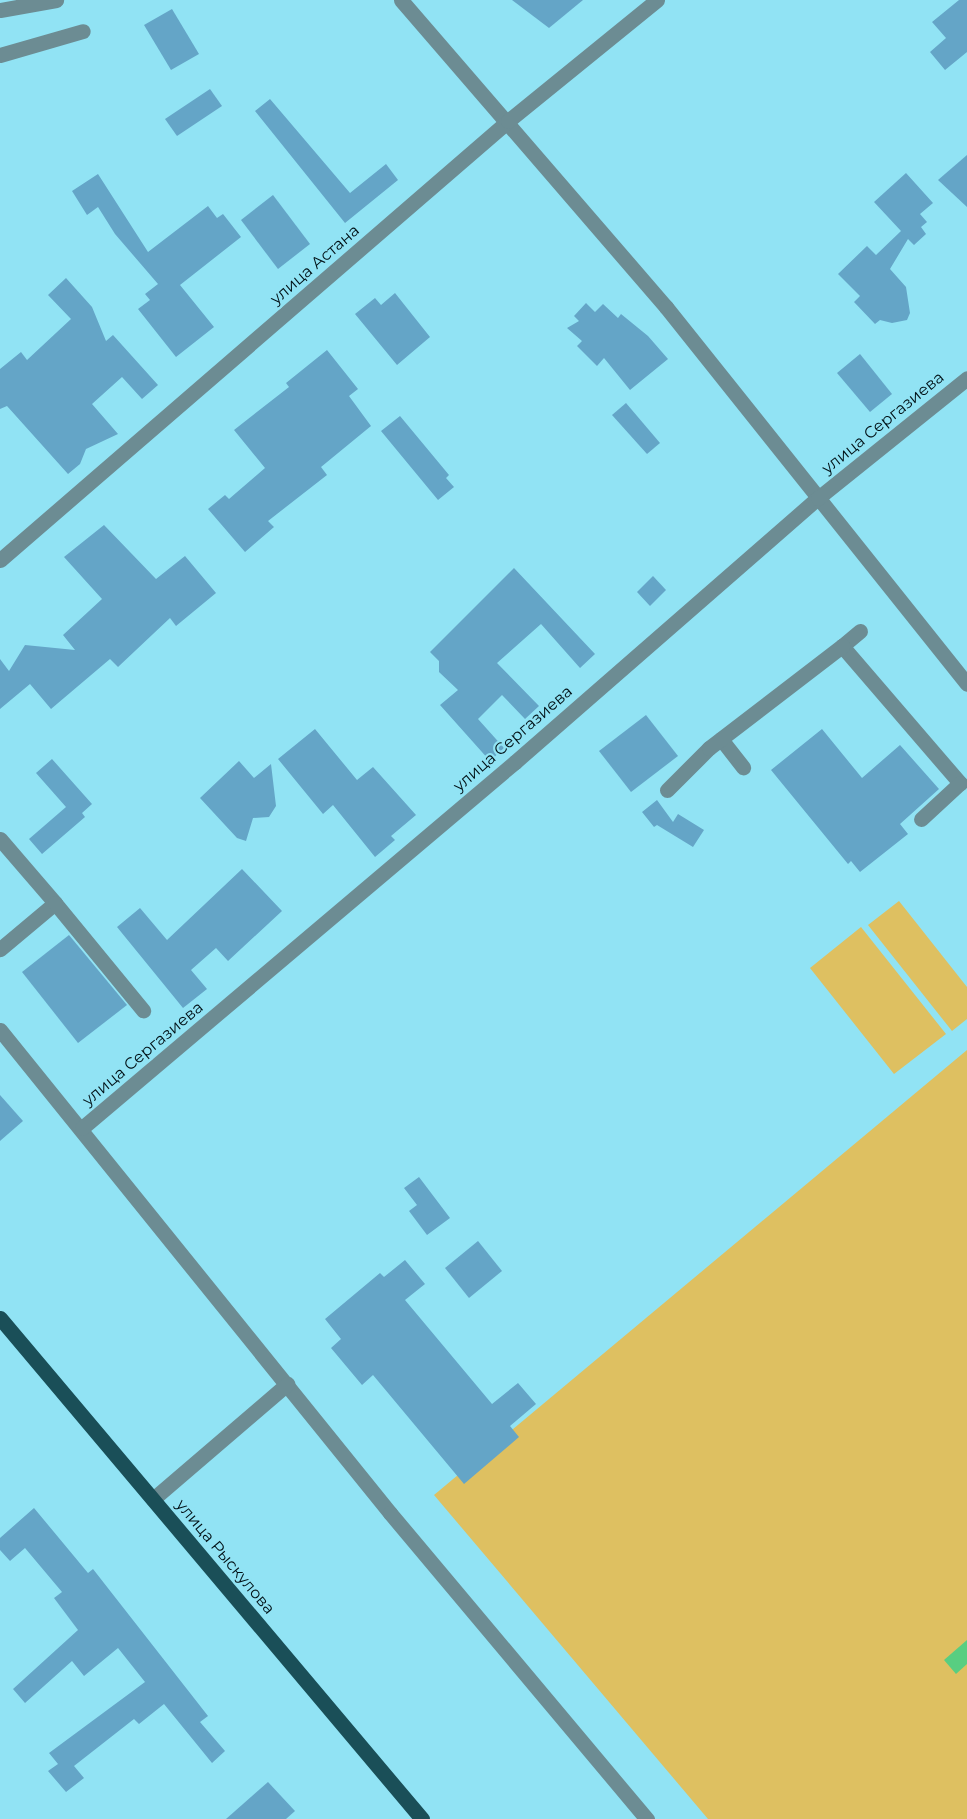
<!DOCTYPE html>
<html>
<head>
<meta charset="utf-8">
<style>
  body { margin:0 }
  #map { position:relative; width:967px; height:1819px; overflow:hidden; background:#91e3f4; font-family:Montserrat,sans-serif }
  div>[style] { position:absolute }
  .green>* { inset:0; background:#dec061 }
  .water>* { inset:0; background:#58ce81 }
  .building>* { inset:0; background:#64a5c7 }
  .minor>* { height:15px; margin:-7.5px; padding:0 7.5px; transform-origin:7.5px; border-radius:7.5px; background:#6c8c93 }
  .major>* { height:15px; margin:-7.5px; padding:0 7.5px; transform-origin:7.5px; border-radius:7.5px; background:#1a4f58 }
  span { translate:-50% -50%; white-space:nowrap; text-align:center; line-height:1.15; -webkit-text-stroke:4.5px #91e3f4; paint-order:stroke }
  .street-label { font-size:16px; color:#001015 }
</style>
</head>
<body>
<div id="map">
  <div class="green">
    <div style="clip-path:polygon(899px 901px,967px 987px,967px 1019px,952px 1031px,868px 925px)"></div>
    <div style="clip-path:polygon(861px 927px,946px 1034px,894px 1074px,810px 968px)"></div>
    <div style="clip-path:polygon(967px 1050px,967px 1819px,708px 1819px,434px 1495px)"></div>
  </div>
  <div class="water">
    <div style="clip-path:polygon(967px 1640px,967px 1664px,956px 1674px,944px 1660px)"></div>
  </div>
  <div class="building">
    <div style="clip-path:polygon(512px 0,583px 0,549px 28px)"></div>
    <div style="clip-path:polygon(959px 0,967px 0,967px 52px,945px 70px,930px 52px,946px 38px,932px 22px)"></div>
    <div style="clip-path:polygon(172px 9px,199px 54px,171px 70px,144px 25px)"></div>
    <div style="clip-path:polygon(210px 89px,222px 106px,177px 136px,165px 119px)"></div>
    <div style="clip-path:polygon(270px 99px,350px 193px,386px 164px,398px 180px,345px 223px,255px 111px)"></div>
    <div style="clip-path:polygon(967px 155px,967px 207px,938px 180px)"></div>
    <div style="clip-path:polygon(906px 173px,933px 203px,920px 214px,927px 222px,921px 227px,926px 234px,914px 245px,908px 239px,890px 269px,906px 287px,910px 313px,907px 320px,892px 323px,880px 320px,875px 324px,854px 302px,860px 296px,838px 274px,867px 246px,876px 255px,901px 231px,874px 202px)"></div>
    <div style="clip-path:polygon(98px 174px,148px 252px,208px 206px,217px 218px,223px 214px,241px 237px,180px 285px,214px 327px,176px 357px,138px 309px,150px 300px,145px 294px,158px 284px,115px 234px,98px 207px,87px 215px,72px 191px)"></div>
    <div style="clip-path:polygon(273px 195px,310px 244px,278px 269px,241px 220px)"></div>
    <div style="clip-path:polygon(66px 278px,92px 307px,106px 341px,113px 335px,158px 385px,142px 399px,122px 377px,92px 404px,118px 434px,86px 449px,80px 464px,68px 474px,7px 406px,0 409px,0 369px,21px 352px,27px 360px,71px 319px,48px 295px)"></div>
    <div style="clip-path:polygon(395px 293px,430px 337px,397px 365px,355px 314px,375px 298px,381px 305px)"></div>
    <div style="clip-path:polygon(586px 303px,595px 312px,603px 304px,618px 318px,621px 314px,648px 336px,668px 359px,630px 390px,604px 358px,597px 366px,577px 346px,582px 341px,567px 328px,579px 321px,574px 316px)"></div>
    <div style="clip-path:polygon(327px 350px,358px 389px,349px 396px,371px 426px,321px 467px,327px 475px,268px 521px,274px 527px,245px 552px,208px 509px,225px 495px,229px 499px,265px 468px,234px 430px,289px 387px,286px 383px)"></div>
    <div style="clip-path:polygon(860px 354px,892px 394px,870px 412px,837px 373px)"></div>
    <div style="clip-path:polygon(626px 403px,660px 443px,647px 454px,612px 415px)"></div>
    <div style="clip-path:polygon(400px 416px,449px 475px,446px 478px,454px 487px,438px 500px,381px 431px)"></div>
    <div style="clip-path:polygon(104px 525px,156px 579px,185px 556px,216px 593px,176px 626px,170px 618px,118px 667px,110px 659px,51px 709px,30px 684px,0 709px,0 659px,9px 671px,25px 645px,75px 650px,63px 635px,102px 599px,64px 557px)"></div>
    <div style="clip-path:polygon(514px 568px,595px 654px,580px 668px,541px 624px,497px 663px,539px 706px,525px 719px,502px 695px,478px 719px,504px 748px,490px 761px,440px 705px,458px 690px,439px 672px,439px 661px,430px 652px)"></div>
    <div style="clip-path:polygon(653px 576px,666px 590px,650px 606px,637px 592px)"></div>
    <div style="clip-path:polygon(646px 715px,678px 756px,631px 792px,599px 751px)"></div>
    <div style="clip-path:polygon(315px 729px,357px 780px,373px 767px,416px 815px,391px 836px,395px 840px,375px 857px,333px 805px,323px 814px,278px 759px)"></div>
    <div style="clip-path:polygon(822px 729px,862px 778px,900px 745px,939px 789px,900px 824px,908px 834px,860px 872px,851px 861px,848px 864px,771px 770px)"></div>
    <div style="clip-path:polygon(52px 759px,92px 804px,82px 813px,85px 817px,42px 854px,29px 839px,66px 807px,36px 773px)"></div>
    <div style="clip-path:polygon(239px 761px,254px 778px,271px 764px,276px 806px,269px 817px,253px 818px,246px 841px,237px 838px,200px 798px)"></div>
    <div style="clip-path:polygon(657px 800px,673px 822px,678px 814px,704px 830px,693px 847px,657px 825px,654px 827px,642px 812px)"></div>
    <div style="clip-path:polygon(242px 869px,282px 911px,228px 961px,216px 948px,191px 970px,207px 989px,183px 1008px,117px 927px,140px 908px,167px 940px)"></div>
    <div style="clip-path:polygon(69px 935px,127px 1005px,78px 1043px,22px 972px)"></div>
    <div style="clip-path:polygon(0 1095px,23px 1121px,0 1141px)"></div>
    <div style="clip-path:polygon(419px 1177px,450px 1218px,427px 1235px,409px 1211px,417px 1205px,404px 1188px)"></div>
    <div style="clip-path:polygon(478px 1241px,502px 1271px,469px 1298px,445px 1268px)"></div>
    <div style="clip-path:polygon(405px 1260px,425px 1284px,405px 1300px,492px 1404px,518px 1383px,536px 1404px,510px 1426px,519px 1437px,464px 1484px,373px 1375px,362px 1385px,331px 1348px,341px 1339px,325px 1319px,380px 1273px,384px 1277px)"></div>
    <div style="clip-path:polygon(34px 1508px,88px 1573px,93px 1569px,208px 1716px,200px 1722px,225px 1751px,212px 1763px,164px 1704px,139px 1724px,134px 1719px,74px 1766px,84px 1778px,66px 1792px,48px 1771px,58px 1764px,49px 1753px,145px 1682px,118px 1648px,84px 1676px,72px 1661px,25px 1703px,13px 1689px,78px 1630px,54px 1598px,62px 1592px,25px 1548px,10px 1561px,0 1550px,0 1538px)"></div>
    <div style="clip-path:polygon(268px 1782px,295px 1811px,286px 1819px,226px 1819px)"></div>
  </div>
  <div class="minor">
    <div style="left:401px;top:0;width:406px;rotate:49.2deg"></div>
    <div style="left:666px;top:307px;width:482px;rotate:51.4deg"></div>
    <div style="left:0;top:10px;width:57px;rotate:-10.1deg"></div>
    <div style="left:0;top:55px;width:86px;rotate:-16.1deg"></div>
    <div style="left:0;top:560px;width:671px;rotate:-40.83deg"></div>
    <div style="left:508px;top:121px;width:192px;rotate:-39.1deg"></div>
    <div style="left:860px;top:631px;width:23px;rotate:140deg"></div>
    <div style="left:842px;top:646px;width:181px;rotate:49.3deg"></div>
    <div style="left:960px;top:783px;width:53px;rotate:137.3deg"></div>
    <div style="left:721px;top:739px;width:36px;rotate:52deg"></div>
    <div style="left:667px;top:790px;width:59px;rotate:-45deg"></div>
    <div style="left:709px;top:748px;width:168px;rotate:-37.5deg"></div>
    <div style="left:0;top:839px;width:84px;rotate:49.3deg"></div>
    <div style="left:55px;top:903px;width:72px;rotate:140.1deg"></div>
    <div style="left:55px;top:903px;width:139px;rotate:50.6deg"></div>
    <div style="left:0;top:1030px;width:621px;rotate:51.08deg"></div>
    <div style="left:390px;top:1513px;width:400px;rotate:50deg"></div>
    <div style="left:82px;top:1128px;width:567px;rotate:-40.21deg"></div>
    <div style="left:515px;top:762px;width:402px;rotate:-41.1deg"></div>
    <div style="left:818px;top:498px;width:191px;rotate:-38.8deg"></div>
    <div style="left:153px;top:1499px;width:177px;rotate:-40.6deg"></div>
  </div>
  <div class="major">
    <div style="left:0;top:1318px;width:655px;rotate:49.89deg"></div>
  </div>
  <div class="street-label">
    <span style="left:315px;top:265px;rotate:-41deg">улица Астана</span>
    <span style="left:883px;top:423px;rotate:-39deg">улица Сергазиева</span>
    <span style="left:513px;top:739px;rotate:-41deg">улица Сергазиева</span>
    <span style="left:143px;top:1054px;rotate:-40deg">улица Сергазиева</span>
    <span style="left:225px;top:1557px;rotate:50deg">улица Рыскулова</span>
  </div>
</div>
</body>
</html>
